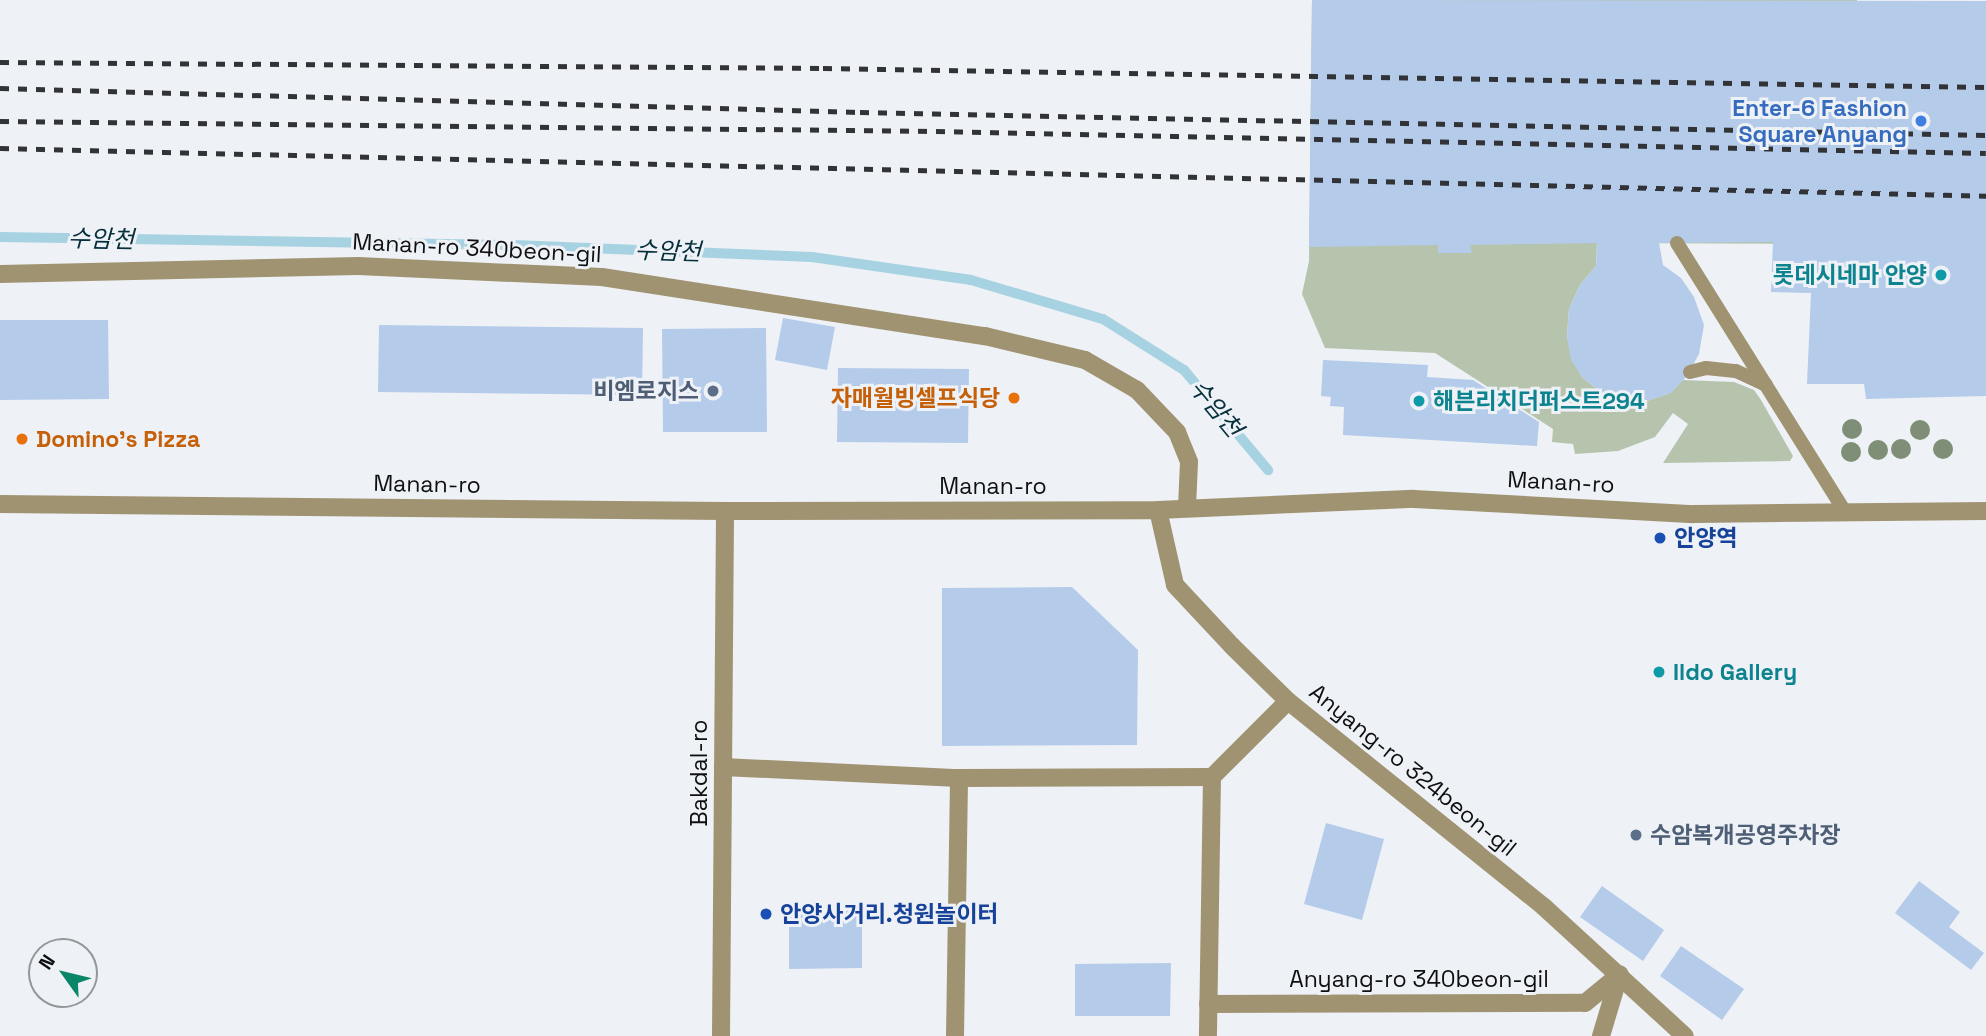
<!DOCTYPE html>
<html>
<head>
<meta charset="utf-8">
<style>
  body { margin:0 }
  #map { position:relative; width:1986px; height:1036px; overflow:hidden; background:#eef1f6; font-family:"Space Grotesk","Noto Sans KR",sans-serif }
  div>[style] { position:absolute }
  .green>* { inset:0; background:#b6c4ae }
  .stream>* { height:10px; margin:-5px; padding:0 5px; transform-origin:5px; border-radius:5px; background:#a7d2e1 }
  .building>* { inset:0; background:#b5cbea }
  .service>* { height:14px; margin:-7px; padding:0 7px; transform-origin:7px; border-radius:7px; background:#a09372 }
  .minor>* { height:18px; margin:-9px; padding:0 9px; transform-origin:9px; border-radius:9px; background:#a09372 }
  .tertiary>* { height:18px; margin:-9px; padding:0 9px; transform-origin:9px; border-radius:9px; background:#a09372 }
  .rail>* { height:5px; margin-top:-2.5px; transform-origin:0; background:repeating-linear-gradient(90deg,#323336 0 9px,transparent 0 18px) }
  .trees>* { width:20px; height:20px; margin:-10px; border-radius:50%; background:#7f8f77 }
  .dots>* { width:19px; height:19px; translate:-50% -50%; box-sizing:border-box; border:4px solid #eef1f6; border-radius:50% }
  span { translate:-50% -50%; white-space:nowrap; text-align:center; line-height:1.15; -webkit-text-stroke:6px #eef1f6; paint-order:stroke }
  .shop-label { font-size:23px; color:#366cbe; font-weight:700 }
  .right { translate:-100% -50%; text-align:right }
  .street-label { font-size:23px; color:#0e0f11 }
  .culture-label { font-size:23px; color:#0d838f; font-weight:700 }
  .left { translate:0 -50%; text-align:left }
  .service-label { font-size:23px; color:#4e5e75; font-weight:700 }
  .food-label { font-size:23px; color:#c56008; font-weight:700 }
  .transit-label { font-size:23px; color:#164399; font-weight:700 }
  .water-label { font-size:24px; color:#062f3b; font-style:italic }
  .north { position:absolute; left:28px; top:938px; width:70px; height:70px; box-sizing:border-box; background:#eef1f6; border:2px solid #94979a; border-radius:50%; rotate:304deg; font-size:19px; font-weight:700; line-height:28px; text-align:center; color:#0e0f11 }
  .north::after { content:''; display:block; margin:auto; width:24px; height:32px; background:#098567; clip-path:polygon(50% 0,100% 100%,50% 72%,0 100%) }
</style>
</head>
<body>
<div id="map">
  <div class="green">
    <div style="clip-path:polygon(1312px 0,1857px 0,1857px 244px,1597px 243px,1596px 266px,1580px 285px,1569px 309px,1567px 336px,1572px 360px,1583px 378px,1602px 393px,1625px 401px,1644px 402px,1670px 393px,1683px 380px,1734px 382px,1754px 390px,1761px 400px,1793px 456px,1790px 461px,1663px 463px,1688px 424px,1673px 413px,1655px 437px,1618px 451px,1575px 454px,1573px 444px,1552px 442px,1553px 429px,1435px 353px,1325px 348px,1302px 294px,1309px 261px)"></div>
  </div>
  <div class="stream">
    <div style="left:0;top:237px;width:513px;rotate:0.89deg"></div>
    <div style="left:513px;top:245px;width:299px;rotate:2.3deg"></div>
    <div style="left:812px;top:257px;width:161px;rotate:8.2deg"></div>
    <div style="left:971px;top:280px;width:138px;rotate:16.5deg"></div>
    <div style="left:1103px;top:319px;width:96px;rotate:32.2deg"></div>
    <div style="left:1184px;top:370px;width:131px;rotate:50deg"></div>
  </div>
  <div class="building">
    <div style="clip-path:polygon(1312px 0,1986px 1px,1986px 396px,1866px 399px,1864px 384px,1807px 384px,1811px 293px,1771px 292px,1773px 242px,1659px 243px,1663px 265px,1681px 278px,1694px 297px,1704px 325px,1699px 354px,1687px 376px,1671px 393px,1644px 402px,1625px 401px,1602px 393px,1583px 378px,1571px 360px,1567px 336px,1569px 309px,1580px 285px,1596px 266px,1597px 243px,1470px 245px,1472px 253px,1438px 253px,1438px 245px,1309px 247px)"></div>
    <div style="clip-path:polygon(783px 318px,835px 327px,827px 370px,775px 360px)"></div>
    <div style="clip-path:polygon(0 320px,108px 320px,109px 399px,0 400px)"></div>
    <div style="clip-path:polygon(379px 325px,643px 328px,642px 395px,378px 392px)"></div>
    <div style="clip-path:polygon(766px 328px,767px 432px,663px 432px,662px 329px)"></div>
    <div style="clip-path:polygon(1323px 360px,1428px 365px,1427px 377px,1473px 380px,1539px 422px,1537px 446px,1343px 435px,1344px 407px,1330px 406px,1331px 397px,1321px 396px)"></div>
    <div style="clip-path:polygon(838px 368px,969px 369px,968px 443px,837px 442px)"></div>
    <div style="clip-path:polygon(1072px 587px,1138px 650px,1137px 745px,942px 746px,942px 588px)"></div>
    <div style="clip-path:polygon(1326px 823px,1384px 839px,1362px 920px,1304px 904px)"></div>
    <div style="clip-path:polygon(1919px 881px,1960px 912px,1949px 927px,1984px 953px,1971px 970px,1895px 913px)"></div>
    <div style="clip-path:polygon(1602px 886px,1664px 930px,1643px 961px,1580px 917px)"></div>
    <div style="clip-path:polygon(789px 911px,862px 911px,862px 968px,789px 969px)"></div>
    <div style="clip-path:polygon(1681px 946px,1744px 989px,1722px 1020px,1660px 976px)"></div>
    <div style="clip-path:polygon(1171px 963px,1170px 1016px,1075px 1016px,1075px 964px)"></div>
  </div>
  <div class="service">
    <div style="left:1677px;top:243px;width:319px;rotate:58deg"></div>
    <div style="left:1690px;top:372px;width:16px;rotate:-14deg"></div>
    <div style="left:1706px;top:368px;width:30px;rotate:6deg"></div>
    <div style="left:1736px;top:371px;width:33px;rotate:25deg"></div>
  </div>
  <div class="minor">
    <div style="left:0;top:274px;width:358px;rotate:-1.3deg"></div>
    <div style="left:358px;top:266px;width:244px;rotate:2.6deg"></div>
    <div style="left:602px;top:277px;width:388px;rotate:8.8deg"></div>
    <div style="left:985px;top:336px;width:103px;rotate:13.5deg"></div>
    <div style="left:1085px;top:360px;width:60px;rotate:30deg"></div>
    <div style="left:1137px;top:390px;width:58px;rotate:46.4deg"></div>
    <div style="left:1177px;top:432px;width:32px;rotate:68deg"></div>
    <div style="left:1189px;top:462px;width:46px;rotate:92.5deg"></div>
    <div style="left:1158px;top:510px;width:77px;rotate:77.2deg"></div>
    <div style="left:1175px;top:585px;width:83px;rotate:46.9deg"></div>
    <div style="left:1232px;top:646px;width:78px;rotate:44.5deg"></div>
    <div style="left:1288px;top:701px;width:329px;rotate:38.8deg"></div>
    <div style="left:1544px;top:907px;width:191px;rotate:42.5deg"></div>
    <div style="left:723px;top:767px;width:236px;rotate:2.7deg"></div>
    <div style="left:959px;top:778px;width:253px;rotate:-0.2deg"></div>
    <div style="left:1212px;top:777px;width:259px;rotate:90.9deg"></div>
    <div style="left:1212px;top:777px;width:107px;rotate:-45deg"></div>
    <div style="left:1208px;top:1004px;width:377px;rotate:-0.2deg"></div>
    <div style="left:1585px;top:1003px;width:45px;rotate:-39.6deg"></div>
    <div style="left:955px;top:1036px;width:258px;rotate:-89.1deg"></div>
    <div style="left:1601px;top:1036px;width:63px;rotate:-73.3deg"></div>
  </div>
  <div class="tertiary">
    <div style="left:0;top:504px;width:725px;rotate:0.55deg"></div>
    <div style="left:725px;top:511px;width:433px;rotate:-0.1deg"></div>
    <div style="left:1158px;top:510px;width:256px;rotate:-2.5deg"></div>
    <div style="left:1414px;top:499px;width:280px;rotate:3.1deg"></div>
    <div style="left:1694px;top:514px;width:292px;rotate:-0.6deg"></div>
    <div style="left:721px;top:1036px;width:525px;rotate:-89.56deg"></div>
  </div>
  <div class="rail">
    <div style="left:0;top:62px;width:823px;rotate:0.42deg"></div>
    <div style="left:823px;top:68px;width:1163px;rotate:0.94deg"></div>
    <div style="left:0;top:88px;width:860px;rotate:1.6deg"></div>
    <div style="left:860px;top:112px;width:1126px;rotate:1.17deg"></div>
    <div style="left:0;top:121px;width:936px;rotate:0.61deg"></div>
    <div style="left:936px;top:131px;width:1050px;rotate:1.2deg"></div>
    <div style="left:0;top:148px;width:1987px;rotate:1.38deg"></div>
  </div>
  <div class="trees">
    <div style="left:1852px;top:429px"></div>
    <div style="left:1920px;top:430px"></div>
    <div style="left:1901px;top:449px"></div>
    <div style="left:1943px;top:449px"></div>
    <div style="left:1878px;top:450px"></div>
    <div style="left:1851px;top:452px"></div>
  </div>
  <div class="dots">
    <div style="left:1921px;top:121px;background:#3f7fe0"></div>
    <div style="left:1941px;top:275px;background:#0f9aa8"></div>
    <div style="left:713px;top:391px;background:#5c6f8a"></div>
    <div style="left:1014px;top:398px;background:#e8710a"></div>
    <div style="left:1419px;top:401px;background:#0f9aa8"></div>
    <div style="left:22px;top:439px;background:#e8710a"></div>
    <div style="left:1660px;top:538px;background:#1a4fb4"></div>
    <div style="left:1659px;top:672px;background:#0f9aa8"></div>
    <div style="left:1636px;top:835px;background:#5c6f8a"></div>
    <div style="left:766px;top:914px;background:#1a4fb4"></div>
  </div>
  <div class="shop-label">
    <span class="right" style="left:1907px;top:121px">Enter-6 Fashion<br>Square Anyang</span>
  </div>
  <div class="street-label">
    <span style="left:477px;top:248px;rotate:3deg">Manan-ro 340beon-gil</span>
    <span style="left:1561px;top:482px;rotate:3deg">Manan-ro</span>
    <span style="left:427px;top:484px;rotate:1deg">Manan-ro</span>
    <span style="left:993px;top:486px">Manan-ro</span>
    <span style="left:1413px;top:770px;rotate:39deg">Anyang-ro 324beon-gil</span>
    <span style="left:699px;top:773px;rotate:-90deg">Bakdal-ro</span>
    <span style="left:1419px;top:979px">Anyang-ro 340beon-gil</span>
  </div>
  <div class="culture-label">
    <span class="right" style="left:1927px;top:275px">롯데시네마 안양</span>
    <span class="left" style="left:1433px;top:401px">해븐리치더퍼스트294</span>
    <span class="left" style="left:1673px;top:672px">Ildo Gallery</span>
  </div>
  <div class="service-label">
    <span class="right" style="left:699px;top:391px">비엠로지스</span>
    <span class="left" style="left:1650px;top:835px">수암복개공영주차장</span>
  </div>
  <div class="food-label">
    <span class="right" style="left:1000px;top:398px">자매월빙셀프식당</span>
    <span class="left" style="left:36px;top:439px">Domino's Pizza</span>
  </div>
  <div class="transit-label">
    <span class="left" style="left:1674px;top:538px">안양역</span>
    <span class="left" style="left:780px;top:914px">안양사거리.청원놀이터</span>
  </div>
  <div class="water-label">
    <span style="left:101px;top:239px;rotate:1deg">수암천</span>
    <span style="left:668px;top:251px;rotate:2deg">수암천</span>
    <span style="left:1216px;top:408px;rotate:50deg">수암천</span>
  </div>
  <div class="north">N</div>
</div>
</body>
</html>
